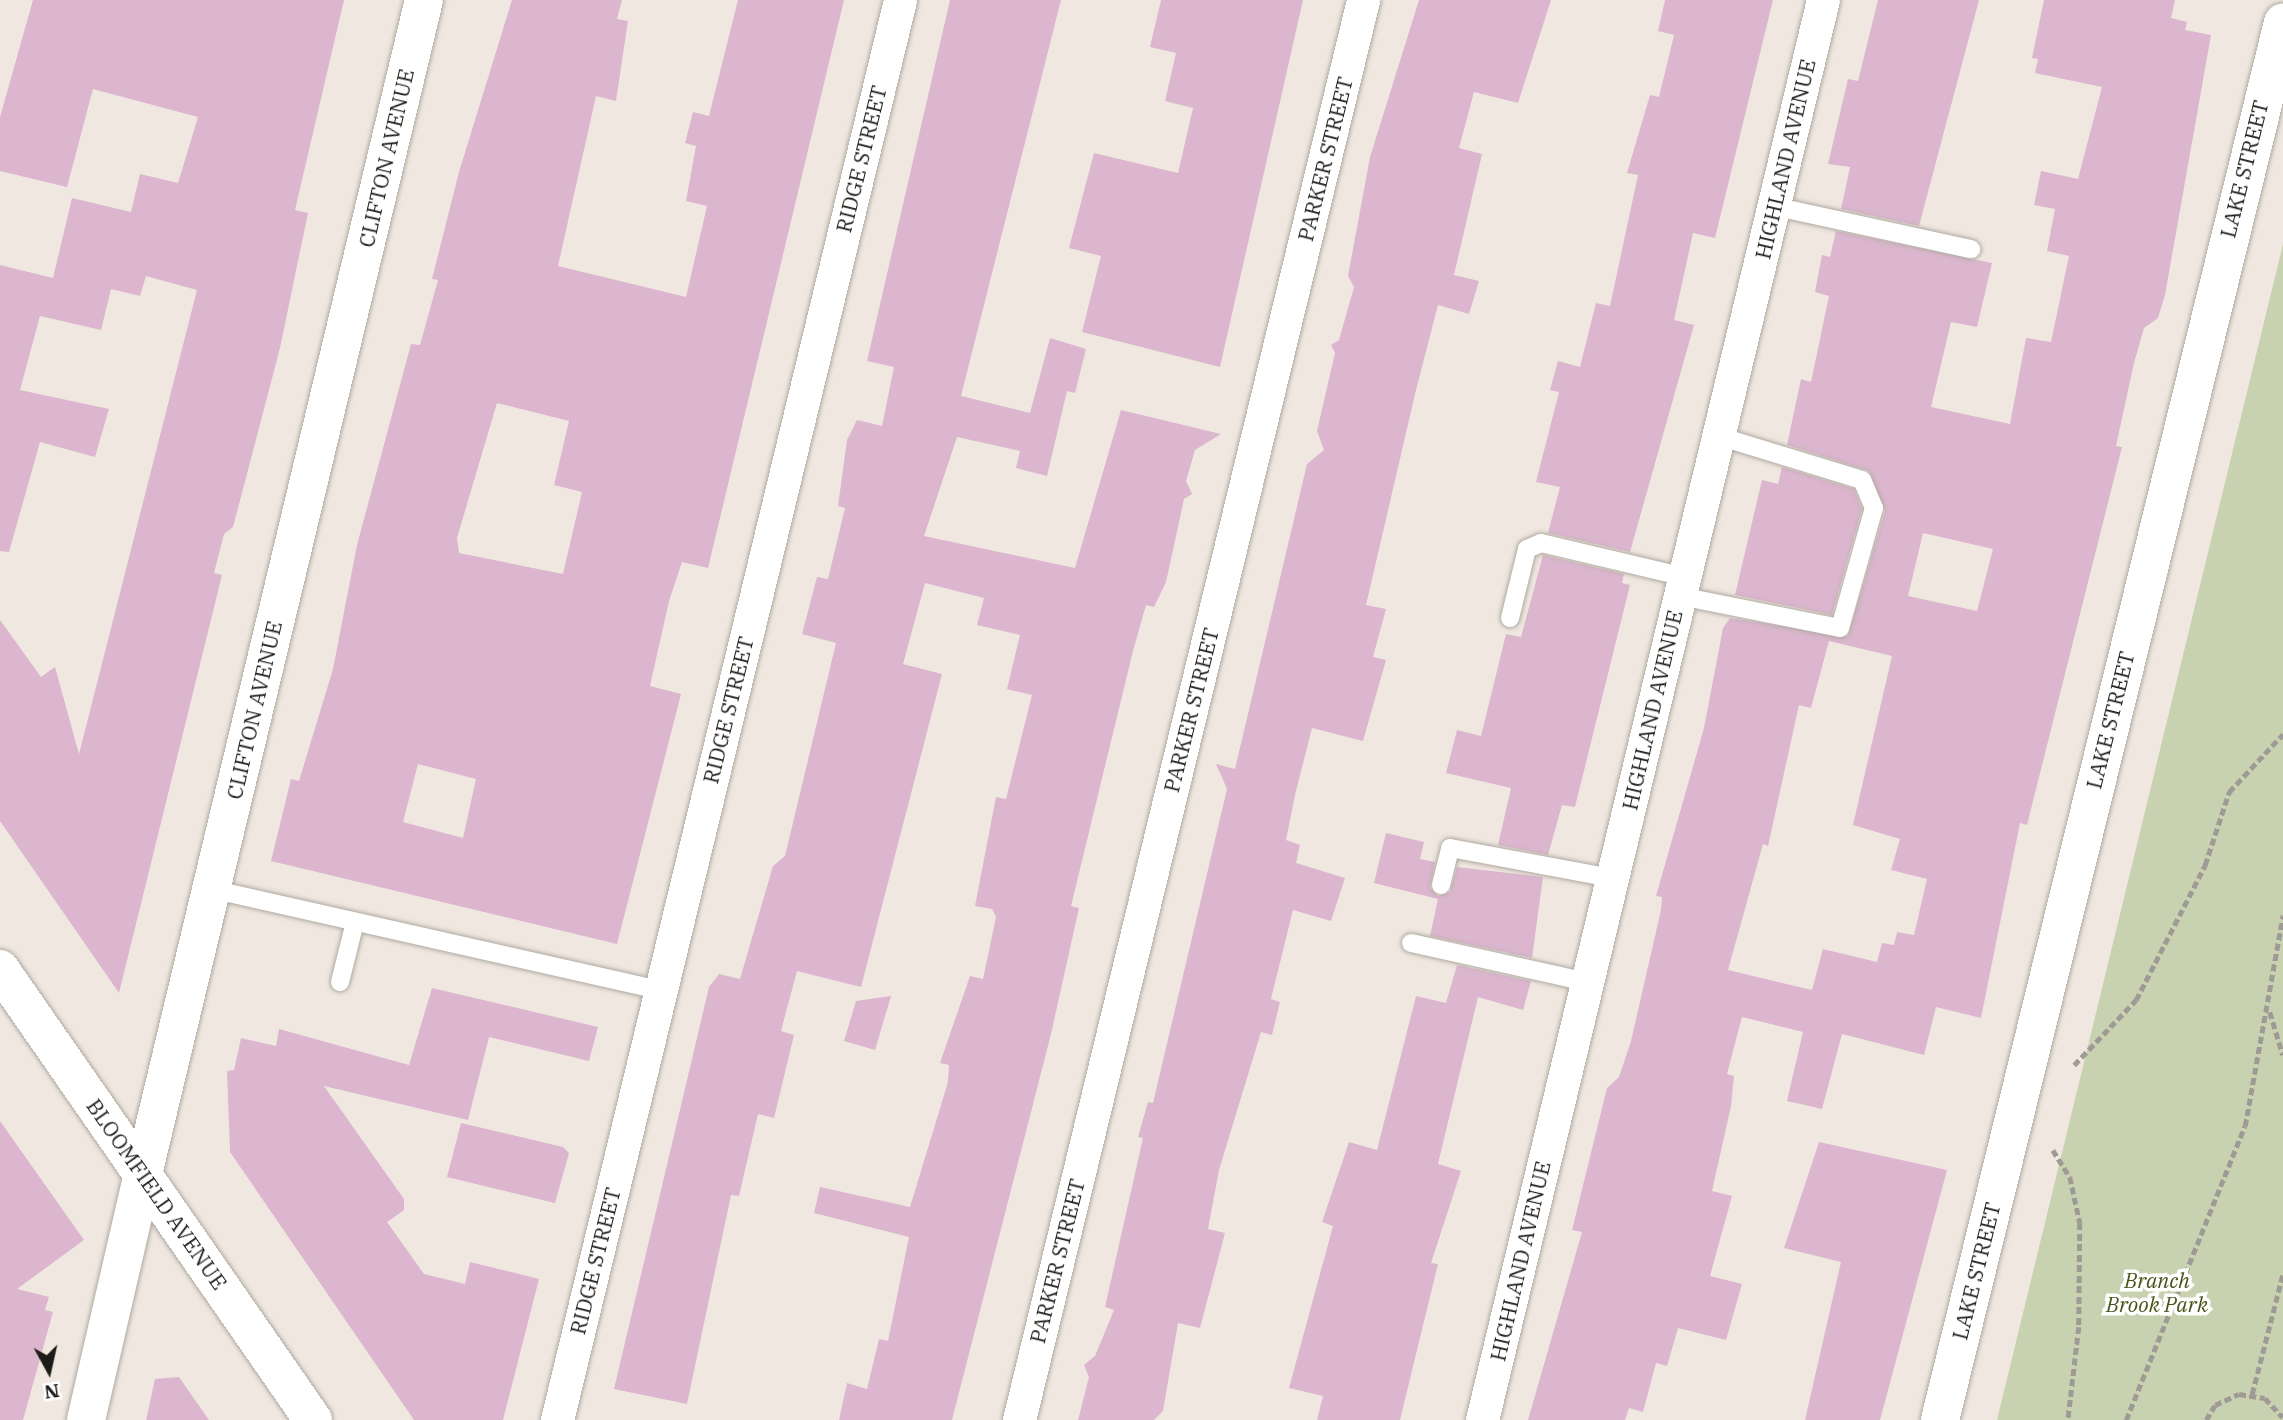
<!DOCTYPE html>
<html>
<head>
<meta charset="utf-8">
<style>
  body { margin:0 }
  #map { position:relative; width:2283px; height:1420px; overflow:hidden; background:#f0e8e0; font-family:"IBM Plex Serif",serif }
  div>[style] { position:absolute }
  .green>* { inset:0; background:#c8d1b0 }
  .building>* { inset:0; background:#dbb6ce }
  .path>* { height:4.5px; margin-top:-2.25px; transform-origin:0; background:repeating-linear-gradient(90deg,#a09a94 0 7px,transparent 0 10.5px) }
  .roads { filter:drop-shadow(0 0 2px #b0a9a1) drop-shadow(0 0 2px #b0a9a1) }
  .service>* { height:18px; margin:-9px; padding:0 9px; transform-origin:9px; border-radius:9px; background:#fff }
  .minor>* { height:33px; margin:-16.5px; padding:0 16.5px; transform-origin:16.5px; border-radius:16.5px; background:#fff }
  .tertiary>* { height:38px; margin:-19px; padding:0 19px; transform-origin:19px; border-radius:19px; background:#fff }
  .secondary>* { height:38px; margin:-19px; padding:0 19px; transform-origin:19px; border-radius:19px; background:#fff }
  .primary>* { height:38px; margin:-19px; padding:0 19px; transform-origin:19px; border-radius:19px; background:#fff }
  span { translate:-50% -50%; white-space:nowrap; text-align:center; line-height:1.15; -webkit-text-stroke:7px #fff; paint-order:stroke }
  .street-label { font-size:21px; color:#1d1b18 }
  .park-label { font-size:21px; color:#485318; font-style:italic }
  .north { position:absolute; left:14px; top:1336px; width:70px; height:70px; -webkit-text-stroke:5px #fff; paint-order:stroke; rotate:172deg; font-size:19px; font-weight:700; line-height:28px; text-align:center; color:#1d1b18 }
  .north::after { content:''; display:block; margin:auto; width:24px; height:32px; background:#1d1b18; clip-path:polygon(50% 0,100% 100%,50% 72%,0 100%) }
</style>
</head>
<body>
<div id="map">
  <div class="green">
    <div style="clip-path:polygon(2283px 244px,2283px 1420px,1997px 1420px)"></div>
  </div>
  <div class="building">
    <div style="clip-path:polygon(33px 0,344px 0,295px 210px,308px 213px,280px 348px,233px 527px,224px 534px,214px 573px,222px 575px,119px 993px,0 821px,0 620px,41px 677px,55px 667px,79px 754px,197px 290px,146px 276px,140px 296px,111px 289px,101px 330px,40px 316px,20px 390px,109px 409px,95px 457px,40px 442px,9px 552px,0 551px,0 265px,53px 278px,72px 198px,131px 212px,140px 174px,178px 183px,198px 117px,93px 89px,67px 187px,0 171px,0 117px)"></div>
    <div style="clip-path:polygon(evenodd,512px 0,622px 0,617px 19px,628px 21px,616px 101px,596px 96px,558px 266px,686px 297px,707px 206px,686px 201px,696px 146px,685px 143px,693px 112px,709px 116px,738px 0,844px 0,708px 568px,682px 562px,669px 601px,650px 686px,681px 694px,617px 944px,271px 861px,291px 779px,299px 781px,333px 669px,357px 545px,411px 344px,420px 345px,438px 280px,432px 279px,459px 172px,512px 0,497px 403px,569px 421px,554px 485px,582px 492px,563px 574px,459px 553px,457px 538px,497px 403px,512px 0,418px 764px,476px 779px,463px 838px,403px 822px,418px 764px)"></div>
    <div style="clip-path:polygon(950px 0,1061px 0,961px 396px,1030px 413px,1050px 338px,1086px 349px,1075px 393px,1067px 391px,1047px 476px,1016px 468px,1020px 451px,957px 437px,924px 536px,1075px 568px,1121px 410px,1221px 434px,1195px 450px,1186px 481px,1192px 494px,1184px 499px,1166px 582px,1154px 607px,1146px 605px,1133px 651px,1071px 906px,1079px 908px,1051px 1034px,952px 1420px,839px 1420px,847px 1383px,867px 1389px,879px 1339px,888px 1341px,909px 1237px,814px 1213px,820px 1187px,910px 1207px,948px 1082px,949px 1065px,940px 1063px,970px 976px,983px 979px,996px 917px,992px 909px,975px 906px,996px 797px,1006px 799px,1032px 695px,1007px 689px,1020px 635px,977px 625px,984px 598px,925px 583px,903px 664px,942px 674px,861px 987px,797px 971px,781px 1031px,794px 1035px,774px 1118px,758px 1114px,739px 1196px,731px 1195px,687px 1404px,614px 1389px,709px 987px,719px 974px,740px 979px,773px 866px,785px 856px,836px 643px,802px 634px,817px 577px,828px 579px,845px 508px,838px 506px,847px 440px,857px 420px,882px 426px,894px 367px,867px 361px)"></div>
    <div style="clip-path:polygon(1161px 0,1303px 0,1220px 367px,1082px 332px,1101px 256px,1069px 248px,1094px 153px,1178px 173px,1193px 108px,1165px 101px,1176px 53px,1150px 47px)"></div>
    <div style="clip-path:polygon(1419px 0,1551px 0,1518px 103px,1474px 92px,1459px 148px,1482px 154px,1454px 275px,1479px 281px,1469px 314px,1438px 305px,1416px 390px,1366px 605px,1386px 609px,1373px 657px,1386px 660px,1363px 741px,1312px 728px,1295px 795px,1286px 840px,1300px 845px,1296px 863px,1345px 878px,1331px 921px,1293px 910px,1271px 999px,1280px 1002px,1272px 1035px,1261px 1032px,1219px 1170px,1208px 1229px,1225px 1233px,1200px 1328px,1178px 1323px,1163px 1411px,1154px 1420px,1078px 1420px,1089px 1377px,1084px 1365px,1095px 1356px,1114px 1310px,1105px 1307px,1143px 1138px,1138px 1137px,1148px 1102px,1153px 1103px,1227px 789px,1216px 764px,1235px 769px,1307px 464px,1324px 450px,1317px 431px,1335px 353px,1331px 345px,1339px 340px,1354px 287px,1348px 276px,1370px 157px)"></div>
    <div style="clip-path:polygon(1665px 0,1773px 0,1715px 238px,1693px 233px,1674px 320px,1694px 325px,1630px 552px,1548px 533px,1560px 487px,1536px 482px,1559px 392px,1550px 390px,1558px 361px,1580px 367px,1596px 303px,1610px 306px,1638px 175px,1627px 173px,1650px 95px,1659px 97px,1674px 35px,1658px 31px)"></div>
    <div style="clip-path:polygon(1878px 0,1979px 0,1919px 226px,1841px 209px,1850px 167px,1828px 164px,1848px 79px,1858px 81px)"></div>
    <div style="clip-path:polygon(evenodd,2044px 0,2175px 0,2171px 18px,2187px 22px,2185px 30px,2211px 35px,2165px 295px,2158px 318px,2144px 328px,2134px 363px,2116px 446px,2122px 447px,2027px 825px,2020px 823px,1981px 1018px,1936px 1007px,1924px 1055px,1842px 1034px,1822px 1109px,1787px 1101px,1803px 1032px,1742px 1017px,1727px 1074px,1734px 1076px,1731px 1106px,1712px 1191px,1732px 1196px,1710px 1276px,1742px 1284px,1726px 1340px,1678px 1328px,1667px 1366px,1656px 1363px,1643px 1412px,1629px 1408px,1625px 1420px,1528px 1420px,1582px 1232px,1572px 1230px,1607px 1088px,1619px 1077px,1631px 1041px,1661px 910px,1662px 897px,1656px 896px,1704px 728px,1723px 628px,1730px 618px,1848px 636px,1885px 511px,1869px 471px,1787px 445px,1801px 379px,1811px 382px,1829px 296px,1815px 292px,1822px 255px,1830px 257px,1836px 231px,1992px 263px,1977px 327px,1951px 322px,1931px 407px,2010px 424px,2026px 338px,2051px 342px,2069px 256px,2047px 251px,2055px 209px,2034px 205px,2041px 171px,2078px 179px,2102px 87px,2035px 73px,2038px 59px,2032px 58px,2044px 0,1923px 533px,1993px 549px,1977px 611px,1908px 596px,1923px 533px,2044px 0,1829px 641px,1892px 656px,1853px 825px,1900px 839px,1891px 870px,1927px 879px,1914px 935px,1897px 932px,1894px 945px,1882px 943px,1877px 962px,1823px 949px,1812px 990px,1728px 970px,1763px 844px,1768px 846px,1799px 705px,1811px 708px,1829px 641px)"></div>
    <div style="clip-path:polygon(1782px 467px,1854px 489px,1862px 509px,1832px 615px,1735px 595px,1762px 480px,1778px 484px)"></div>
    <div style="clip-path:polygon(1543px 555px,1624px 574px,1622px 583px,1630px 585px,1575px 807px,1562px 805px,1548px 855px,1498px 845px,1511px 788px,1446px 773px,1457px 730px,1481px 736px,1506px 634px,1521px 637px)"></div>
    <div style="clip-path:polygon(1386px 833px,1424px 842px,1420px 859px,1435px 862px,1430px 888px,1438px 896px,1450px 892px,1457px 867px,1543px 877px,1532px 958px,1430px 936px,1438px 899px,1374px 883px)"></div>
    <div style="clip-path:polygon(1457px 965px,1531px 981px,1523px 1010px,1478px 997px,1438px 1164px,1461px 1171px,1431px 1263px,1438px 1264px,1400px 1420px,1317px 1420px,1323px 1396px,1289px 1388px,1333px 1226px,1322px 1222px,1349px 1142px,1377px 1150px,1416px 996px,1446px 1003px)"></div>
    <div style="clip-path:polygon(432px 988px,598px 1027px,589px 1061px,489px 1037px,468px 1120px,324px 1086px,404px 1199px,404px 1210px,387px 1222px,424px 1274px,465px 1284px,470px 1262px,539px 1279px,503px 1420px,414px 1420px,230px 1152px,227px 1071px,234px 1070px,241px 1038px,276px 1046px,279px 1029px,409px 1065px)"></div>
    <div style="clip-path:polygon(891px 996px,875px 1050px,844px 1041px,856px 1001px)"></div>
    <div style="clip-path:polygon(0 1121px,84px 1240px,17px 1289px,49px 1297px,45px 1310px,53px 1312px,23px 1420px,0 1420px)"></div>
    <div style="clip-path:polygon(461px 1123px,563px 1147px,569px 1153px,555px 1203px,447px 1177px)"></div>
    <div style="clip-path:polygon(1819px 1142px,1947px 1170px,1880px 1420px,1805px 1420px,1841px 1262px,1784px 1248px)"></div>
    <div style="clip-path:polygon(179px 1377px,209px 1420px,146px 1420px,155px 1379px)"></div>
  </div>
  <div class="path">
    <div style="left:2270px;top:1012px;width:45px;rotate:73.2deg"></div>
    <div style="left:2074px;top:1065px;width:90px;rotate:-46.4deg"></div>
    <div style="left:2136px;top:1000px;width:152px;rotate:-62.9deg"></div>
    <div style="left:2205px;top:865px;width:77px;rotate:-71.8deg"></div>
    <div style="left:2229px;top:792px;width:79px;rotate:-47deg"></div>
    <div style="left:2053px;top:1150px;width:32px;rotate:58deg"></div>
    <div style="left:2070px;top:1177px;width:47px;rotate:77.7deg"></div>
    <div style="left:2080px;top:1223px;width:104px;rotate:90.6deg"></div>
    <div style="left:2079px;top:1327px;width:94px;rotate:96.7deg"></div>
    <div style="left:2252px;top:1394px;width:125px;rotate:-75.6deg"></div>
    <div style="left:2126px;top:1420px;width:317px;rotate:-68deg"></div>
    <div style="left:2245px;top:1126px;width:214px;rotate:-79.8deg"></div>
    <div style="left:2206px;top:1420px;width:17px;rotate:-59deg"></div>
    <div style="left:2215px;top:1405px;width:26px;rotate:-25deg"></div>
    <div style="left:2239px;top:1394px;width:26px;rotate:9deg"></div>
    <div style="left:2265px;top:1398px;width:26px;rotate:47deg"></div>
  </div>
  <div class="roads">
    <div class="service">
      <div style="left:1773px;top:206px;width:203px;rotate:12.3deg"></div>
      <div style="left:1680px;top:596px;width:163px;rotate:11.3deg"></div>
      <div style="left:1840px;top:628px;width:125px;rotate:-74.2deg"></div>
      <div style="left:1874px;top:508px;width:30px;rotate:-113deg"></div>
      <div style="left:1862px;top:480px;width:151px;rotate:-163deg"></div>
      <div style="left:1510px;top:618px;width:71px;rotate:-76.2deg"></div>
      <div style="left:1527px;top:549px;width:15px;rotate:-23deg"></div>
      <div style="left:1541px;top:543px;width:148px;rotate:13.3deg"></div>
      <div style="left:1441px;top:885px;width:38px;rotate:-76deg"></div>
      <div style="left:1450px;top:848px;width:165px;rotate:10.5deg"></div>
      <div style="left:211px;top:889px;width:461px;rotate:12.7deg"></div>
      <div style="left:1411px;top:943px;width:180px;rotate:12.5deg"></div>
      <div style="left:340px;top:982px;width:62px;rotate:-76deg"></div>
    </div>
    <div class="minor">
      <div style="left:557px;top:1420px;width:1461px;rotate:-76.42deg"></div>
      <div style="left:1019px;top:1420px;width:1461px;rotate:-76.38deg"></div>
      <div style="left:1482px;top:1420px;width:1460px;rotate:-76.5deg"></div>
    </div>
    <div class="tertiary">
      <div style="left:86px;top:1420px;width:253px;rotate:-77deg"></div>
      <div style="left:1940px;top:1420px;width:1439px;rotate:-76.21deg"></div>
    </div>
    <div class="secondary">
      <div style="left:143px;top:1174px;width:1207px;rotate:-76.54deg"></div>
    </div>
    <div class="primary">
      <div style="left:0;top:969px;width:549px;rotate:55.24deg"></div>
    </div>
  </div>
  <div class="street-label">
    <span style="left:386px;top:158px;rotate:-77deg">CLIFTON AVENUE</span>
    <span style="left:861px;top:159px;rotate:-76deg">RIDGE STREET</span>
    <span style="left:1325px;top:159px;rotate:-76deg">PARKER STREET</span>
    <span style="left:1785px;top:159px;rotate:-77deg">HIGHLAND AVENUE</span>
    <span style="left:2244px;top:169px;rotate:-76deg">LAKE STREET</span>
    <span style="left:254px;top:710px;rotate:-77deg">CLIFTON AVENUE</span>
    <span style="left:728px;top:710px;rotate:-76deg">RIDGE STREET</span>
    <span style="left:1191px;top:710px;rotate:-76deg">PARKER STREET</span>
    <span style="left:1652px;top:710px;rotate:-77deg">HIGHLAND AVENUE</span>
    <span style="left:2110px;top:720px;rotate:-76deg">LAKE STREET</span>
    <span style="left:157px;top:1194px;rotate:55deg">BLOOMFIELD AVENUE</span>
    <span style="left:595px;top:1261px;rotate:-76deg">RIDGE STREET</span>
    <span style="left:1057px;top:1261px;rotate:-76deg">PARKER STREET</span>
    <span style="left:1520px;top:1261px;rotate:-77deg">HIGHLAND AVENUE</span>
    <span style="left:1976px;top:1271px;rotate:-76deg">LAKE STREET</span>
  </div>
  <div class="park-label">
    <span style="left:2157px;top:1292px">Branch<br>Brook Park</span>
  </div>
  <div class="north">N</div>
</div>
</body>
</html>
